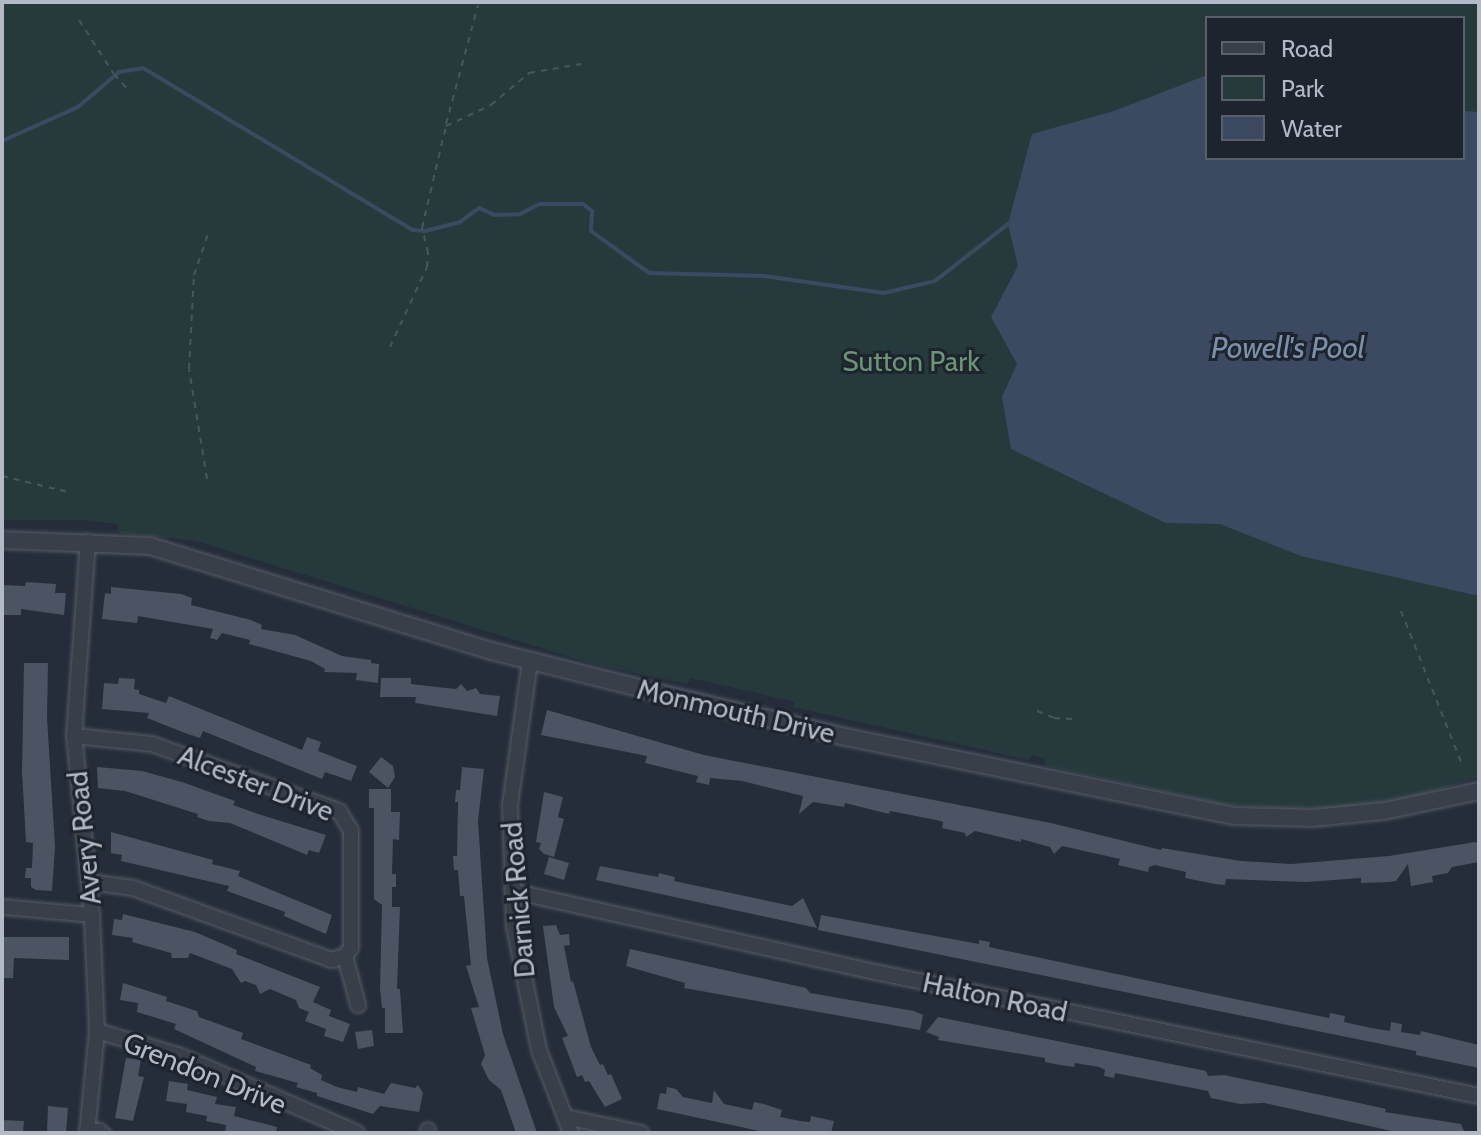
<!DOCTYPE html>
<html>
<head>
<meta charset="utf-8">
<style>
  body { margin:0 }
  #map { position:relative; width:1481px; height:1135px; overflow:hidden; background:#242d39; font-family:Cabin,sans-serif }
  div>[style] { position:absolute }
  .green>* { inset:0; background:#273a3b }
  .water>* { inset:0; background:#3b4a61 }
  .stream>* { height:4px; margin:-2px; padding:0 2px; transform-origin:2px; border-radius:2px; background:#3b4a61 }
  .building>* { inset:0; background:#4a5462 }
  .path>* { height:2px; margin-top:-1px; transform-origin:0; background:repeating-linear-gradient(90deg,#465759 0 6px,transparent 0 12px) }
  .roads { filter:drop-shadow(0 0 2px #565d67) drop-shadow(0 0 2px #565d67) }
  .service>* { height:7px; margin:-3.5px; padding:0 3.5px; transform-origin:3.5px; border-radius:3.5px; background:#383f49 }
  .minor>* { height:14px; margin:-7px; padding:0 7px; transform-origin:7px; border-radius:7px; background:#383f49 }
  .tertiary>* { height:16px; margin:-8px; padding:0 8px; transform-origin:8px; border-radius:8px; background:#383f49 }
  span { translate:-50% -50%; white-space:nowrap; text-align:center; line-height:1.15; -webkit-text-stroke:6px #1d242e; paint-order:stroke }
  .park-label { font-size:28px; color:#6c9475 }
  .street-label { font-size:28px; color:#b3bac5 }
  .water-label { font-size:30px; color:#7d90aa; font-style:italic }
  .frame { position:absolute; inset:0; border:4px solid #b3bac5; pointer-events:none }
  .legend { position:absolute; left:1205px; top:16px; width:260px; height:144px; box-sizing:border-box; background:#1d242e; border:2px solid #59606a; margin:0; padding:10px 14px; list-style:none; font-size:24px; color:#b3bac5 }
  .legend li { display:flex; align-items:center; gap:16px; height:40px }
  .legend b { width:40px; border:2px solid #59606a }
</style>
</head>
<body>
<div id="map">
  <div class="green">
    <div style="clip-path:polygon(evenodd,2px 2px,1479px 2px,1479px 777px,1419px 796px,1344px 807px,1291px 809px,1228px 805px,1046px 766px,1044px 758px,1033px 755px,1028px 760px,855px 721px,793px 707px,795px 702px,691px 678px,687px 684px,593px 664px,196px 541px,118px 533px,118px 524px,83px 520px,2px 520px,2px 2px,1207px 18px,1463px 18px,1463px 158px,1207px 158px,1207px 18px)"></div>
  </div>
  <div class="water">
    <div style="clip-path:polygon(1207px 75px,1207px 158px,1463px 158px,1463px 111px,1479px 112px,1479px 596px,1301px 556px,1220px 524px,1166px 523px,1011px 449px,1002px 397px,1017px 364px,991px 317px,1018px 266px,1008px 224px,1032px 134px,1114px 111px)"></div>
  </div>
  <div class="stream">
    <div style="left:2px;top:141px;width:83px;rotate:-24.1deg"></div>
    <div style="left:78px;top:107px;width:54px;rotate:-40.5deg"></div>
    <div style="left:119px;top:72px;width:24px;rotate:-9deg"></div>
    <div style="left:143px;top:68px;width:315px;rotate:31deg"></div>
    <div style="left:413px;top:230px;width:12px;rotate:5deg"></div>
    <div style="left:425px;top:231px;width:36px;rotate:-14deg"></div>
    <div style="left:460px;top:222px;width:24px;rotate:-36deg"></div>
    <div style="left:479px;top:208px;width:17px;rotate:24deg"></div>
    <div style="left:495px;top:215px;width:25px;rotate:-2deg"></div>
    <div style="left:520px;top:214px;width:22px;rotate:-27deg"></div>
    <div style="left:540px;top:204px;width:43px"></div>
    <div style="left:583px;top:204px;width:11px;rotate:38deg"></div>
    <div style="left:592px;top:211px;width:20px;rotate:93deg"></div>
    <div style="left:591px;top:231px;width:72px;rotate:35.9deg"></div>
    <div style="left:649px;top:273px;width:115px;rotate:1.5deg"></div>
    <div style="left:764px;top:276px;width:121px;rotate:8.1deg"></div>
    <div style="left:884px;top:293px;width:52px;rotate:-13.2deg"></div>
    <div style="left:935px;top:281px;width:93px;rotate:-38deg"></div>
  </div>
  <div class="building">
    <div style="clip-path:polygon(26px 582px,56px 584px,55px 593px,66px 593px,64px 615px,21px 609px,21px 615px,2px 615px,2px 585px,25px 586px)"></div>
    <div style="clip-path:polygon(111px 587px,181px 594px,192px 598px,191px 605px,251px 620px,262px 625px,261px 629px,295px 635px,342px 656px,371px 660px,371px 663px,379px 664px,378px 683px,356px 680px,357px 673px,324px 672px,325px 669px,311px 661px,249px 644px,250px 640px,222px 633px,217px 640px,210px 638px,213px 629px,138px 616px,137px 623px,102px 619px,105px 593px,111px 594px)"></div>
    <div style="clip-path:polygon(24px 663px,48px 663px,47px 717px,55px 847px,52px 891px,36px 890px,31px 887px,31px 878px,25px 878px,26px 868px,32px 868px,33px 843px,26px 842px,22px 772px)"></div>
    <div style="clip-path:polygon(119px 678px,135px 679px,134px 689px,139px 690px,139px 694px,166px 703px,169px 696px,302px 750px,307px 737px,321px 742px,318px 751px,357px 766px,351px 781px,325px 772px,322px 779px,203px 731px,200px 738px,185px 733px,147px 718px,149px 713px,102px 709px,104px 683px,118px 684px)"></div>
    <div style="clip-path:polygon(381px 678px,411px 678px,411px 684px,446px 688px,456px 689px,461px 684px,467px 691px,476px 688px,480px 694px,500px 696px,497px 716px,415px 703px,416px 697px,380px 697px)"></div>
    <div style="clip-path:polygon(547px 710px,704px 755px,1051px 823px,1161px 850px,1162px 848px,1241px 861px,1291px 864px,1389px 856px,1475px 842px,1479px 843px,1479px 862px,1452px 867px,1448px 873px,1432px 876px,1433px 882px,1411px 886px,1408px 864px,1396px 881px,1390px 882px,1361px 883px,1361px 878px,1307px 882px,1226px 879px,1225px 885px,1215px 884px,1185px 878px,1186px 872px,1155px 865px,1149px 867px,1148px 872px,1118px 865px,1120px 859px,1062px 846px,1054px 854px,1050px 847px,1021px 839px,1021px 842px,975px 831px,966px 837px,965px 833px,942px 828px,943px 822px,936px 820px,890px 811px,889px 814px,845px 803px,844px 807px,813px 802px,799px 814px,803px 796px,742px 781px,710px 778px,709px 785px,696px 782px,698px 776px,645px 763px,647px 756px,541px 735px)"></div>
    <div style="clip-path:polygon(381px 757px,393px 766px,395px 777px,388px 788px,369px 772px)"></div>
    <div style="clip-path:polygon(97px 767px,142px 771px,182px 782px,235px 801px,233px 805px,258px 814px,326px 835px,319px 853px,309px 850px,307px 855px,230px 823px,209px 821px,197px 817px,198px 814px,125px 791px,98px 788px)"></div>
    <div style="clip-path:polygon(462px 767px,484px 769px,478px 821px,487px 958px,503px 1034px,537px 1133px,516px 1133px,501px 1090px,489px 1080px,481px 1064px,485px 1055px,471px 1008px,479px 1007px,466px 966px,471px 965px,464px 896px,460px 896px,458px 870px,454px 870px,453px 856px,457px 856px,458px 802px,455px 802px,456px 790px,460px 790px)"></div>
    <div style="clip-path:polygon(369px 789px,391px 789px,391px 812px,400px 812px,399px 840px,393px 839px,392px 874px,396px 874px,396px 887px,392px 887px,392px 907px,400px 907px,397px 989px,400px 989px,403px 1033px,385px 1033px,385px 1008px,382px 1008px,380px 989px,382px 905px,374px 899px,374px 808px,369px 808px)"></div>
    <div style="clip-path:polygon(544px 792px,563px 797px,558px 817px,564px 819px,554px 857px,544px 854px,539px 849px,541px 843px,536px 842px)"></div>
    <div style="clip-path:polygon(111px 832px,213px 860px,212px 864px,240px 871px,238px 876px,332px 915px,326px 934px,284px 916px,285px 912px,227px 891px,229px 886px,121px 861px,122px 855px,111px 853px)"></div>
    <div style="clip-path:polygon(549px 857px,569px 863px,564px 880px,544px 874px)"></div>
    <div style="clip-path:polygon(600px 866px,658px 877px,659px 873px,675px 877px,674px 881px,792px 906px,803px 898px,817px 928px,596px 880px)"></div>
    <div style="clip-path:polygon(123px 914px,195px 932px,237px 950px,236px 954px,320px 987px,313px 1002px,331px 1010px,329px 1016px,350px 1024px,343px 1042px,324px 1036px,326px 1029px,305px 1021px,309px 1012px,299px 1008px,296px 1000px,270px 989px,260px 994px,256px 985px,245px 981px,241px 983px,232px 969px,190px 953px,188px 958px,172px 958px,171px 953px,132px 942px,133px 938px,112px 935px,114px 919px,122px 920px)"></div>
    <div style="clip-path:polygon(821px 915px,979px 944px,979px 940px,990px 942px,989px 947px,1235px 999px,1329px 1018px,1330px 1013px,1345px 1016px,1344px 1022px,1371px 1028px,1390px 1031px,1391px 1022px,1402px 1024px,1401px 1032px,1420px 1035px,1421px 1031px,1479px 1045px,1479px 1068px,1416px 1055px,1416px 1051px,818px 930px)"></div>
    <div style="clip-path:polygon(556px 925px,560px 935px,569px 934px,570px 945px,564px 946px,571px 982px,573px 981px,591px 1047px,600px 1065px,603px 1064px,608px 1075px,611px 1074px,622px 1099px,605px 1107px,589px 1081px,585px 1082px,582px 1075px,577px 1077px,562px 1038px,568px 1036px,554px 1007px,543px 926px)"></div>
    <div style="clip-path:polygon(4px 937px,69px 937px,69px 960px,14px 958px,13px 978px,4px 978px)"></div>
    <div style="clip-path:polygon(630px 949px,806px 988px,810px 993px,914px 1011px,923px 1015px,920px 1030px,684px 988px,685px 983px,626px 966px)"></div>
    <div style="clip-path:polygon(123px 983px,167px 997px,166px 1001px,197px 1011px,199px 1017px,243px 1033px,241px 1039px,311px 1065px,310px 1068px,322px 1075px,321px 1080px,337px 1087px,357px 1092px,358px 1087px,384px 1094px,391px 1083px,415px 1088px,418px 1085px,423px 1093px,419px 1112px,380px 1106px,373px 1114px,317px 1096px,317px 1093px,296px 1087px,298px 1083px,255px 1071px,256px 1067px,174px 1029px,176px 1024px,137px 1012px,138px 1003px,120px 1000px)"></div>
    <div style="clip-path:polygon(938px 1017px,1206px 1071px,1208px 1076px,1224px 1075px,1350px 1101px,1386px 1109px,1385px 1112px,1461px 1124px,1465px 1133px,1401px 1133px,1264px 1103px,1240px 1104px,1211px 1098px,1208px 1091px,1115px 1073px,1114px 1078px,1104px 1076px,1105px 1070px,1099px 1067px,1075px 1063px,1074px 1067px,1060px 1065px,1045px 1062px,1045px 1058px,938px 1040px,939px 1037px,926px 1032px)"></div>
    <div style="clip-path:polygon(372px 1030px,374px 1046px,358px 1049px,355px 1032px)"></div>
    <div style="clip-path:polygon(126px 1058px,141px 1060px,138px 1076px,144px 1077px,133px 1121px,115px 1118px)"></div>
    <div style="clip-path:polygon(169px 1081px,188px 1084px,187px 1090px,217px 1097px,215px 1104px,236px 1107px,234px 1116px,277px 1127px,276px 1133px,225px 1133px,226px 1125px,206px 1121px,207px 1116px,186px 1112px,187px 1104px,166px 1101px)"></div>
    <div style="clip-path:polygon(667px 1087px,676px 1089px,683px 1097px,712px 1103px,714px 1090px,724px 1104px,752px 1110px,754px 1102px,764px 1104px,782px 1110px,780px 1117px,800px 1121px,810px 1122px,811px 1116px,834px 1121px,831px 1133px,769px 1133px,657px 1109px,660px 1093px,666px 1094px)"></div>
    <div style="clip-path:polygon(48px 1106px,68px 1108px,66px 1133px,47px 1133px)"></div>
    <div style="clip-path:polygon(2px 1120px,24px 1121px,23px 1133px,2px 1133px)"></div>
  </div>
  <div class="path">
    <div style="left:79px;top:20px;width:64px;rotate:57.1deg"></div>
    <div style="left:114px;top:74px;width:24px;rotate:48deg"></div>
    <div style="left:446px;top:124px;width:123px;rotate:-74.9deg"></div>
    <div style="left:390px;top:347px;width:88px;rotate:-65.2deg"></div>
    <div style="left:427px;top:267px;width:14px;rotate:-86deg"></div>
    <div style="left:428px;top:253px;width:26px;rotate:-103deg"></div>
    <div style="left:422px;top:228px;width:105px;rotate:-76.8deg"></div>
    <div style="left:446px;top:126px;width:50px;rotate:-25deg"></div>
    <div style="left:491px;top:105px;width:50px;rotate:-40.1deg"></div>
    <div style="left:529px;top:73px;width:53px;rotate:-9.8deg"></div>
    <div style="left:2px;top:476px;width:68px;rotate:13.6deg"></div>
    <div style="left:207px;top:479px;width:111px;rotate:-99.3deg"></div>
    <div style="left:189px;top:369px;width:94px;rotate:-87deg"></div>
    <div style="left:194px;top:275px;width:43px;rotate:-71.1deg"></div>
    <div style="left:1401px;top:611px;width:165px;rotate:68.3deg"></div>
    <div style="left:1037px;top:711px;width:18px;rotate:22deg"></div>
    <div style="left:1054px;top:718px;width:19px;rotate:3deg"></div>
  </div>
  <div class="roads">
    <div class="service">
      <div style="left:88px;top:1127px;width:12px"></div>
      <div style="left:100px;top:1127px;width:9px;rotate:41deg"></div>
    </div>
    <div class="minor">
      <div style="left:530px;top:661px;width:145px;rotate:97.9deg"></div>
      <div style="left:510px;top:805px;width:121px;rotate:88.1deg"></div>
      <div style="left:514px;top:926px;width:126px;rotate:78.6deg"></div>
      <div style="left:539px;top:1050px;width:89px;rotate:68.9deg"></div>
      <div style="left:74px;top:736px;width:78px;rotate:5.9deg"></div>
      <div style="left:152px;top:744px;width:199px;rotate:19.7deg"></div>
      <div style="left:339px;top:811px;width:23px;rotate:59deg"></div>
      <div style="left:351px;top:831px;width:117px;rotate:90deg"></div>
      <div style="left:351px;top:948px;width:10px;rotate:127deg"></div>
      <div style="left:345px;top:956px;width:14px;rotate:163deg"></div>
      <div style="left:332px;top:960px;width:212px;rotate:-160.1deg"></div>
      <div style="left:133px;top:888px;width:44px;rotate:-172.2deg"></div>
      <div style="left:512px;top:891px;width:372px;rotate:12.6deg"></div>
      <div style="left:875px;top:972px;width:617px;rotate:11.6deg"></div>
      <div style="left:2px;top:907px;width:90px;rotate:5.1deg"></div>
      <div style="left:345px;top:956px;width:51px;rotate:75.1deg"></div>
      <div style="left:97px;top:1031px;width:84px;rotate:16.5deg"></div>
      <div style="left:178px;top:1055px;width:195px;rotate:23.5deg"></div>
      <div style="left:565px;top:1117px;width:78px;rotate:11.9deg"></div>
      <div style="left:87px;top:1133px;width:102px;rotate:-84.4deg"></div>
      <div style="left:97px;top:1031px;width:116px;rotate:-92.5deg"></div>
      <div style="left:92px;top:915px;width:180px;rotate:-95.7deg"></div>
      <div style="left:74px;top:736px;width:195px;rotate:-85.9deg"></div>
      <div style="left:427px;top:1133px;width:3px;rotate:-72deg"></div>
    </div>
    <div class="tertiary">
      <div style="left:2px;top:540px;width:148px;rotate:2.3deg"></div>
      <div style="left:150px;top:546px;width:357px;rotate:17.1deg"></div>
      <div style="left:491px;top:651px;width:187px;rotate:14deg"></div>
      <div style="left:672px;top:696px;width:179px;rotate:13.3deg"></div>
      <div style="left:846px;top:737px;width:398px;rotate:11.5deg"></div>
      <div style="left:1236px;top:816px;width:77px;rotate:1.5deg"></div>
      <div style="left:1313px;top:818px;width:71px;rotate:-5.6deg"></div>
      <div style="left:1384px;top:811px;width:97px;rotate:-11.9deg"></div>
    </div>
  </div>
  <div class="park-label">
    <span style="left:911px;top:361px">Sutton Park</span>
  </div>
  <div class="street-label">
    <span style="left:736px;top:711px;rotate:13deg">Monmouth Drive</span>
    <span style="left:256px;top:783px;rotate:21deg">Alcester Drive</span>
    <span style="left:84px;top:838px;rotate:-96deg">Avery Road</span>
    <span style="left:518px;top:900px;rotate:-95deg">Darnick Road</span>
    <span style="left:995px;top:997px;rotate:12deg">Halton Road</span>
    <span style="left:205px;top:1073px;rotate:22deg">Grendon Drive</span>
  </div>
  <div class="water-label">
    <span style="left:1288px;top:348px">Powell's Pool</span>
  </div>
  <div class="frame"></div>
  <ul class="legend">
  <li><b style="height:10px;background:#383f49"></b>Road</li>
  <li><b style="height:22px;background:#273a3b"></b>Park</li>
  <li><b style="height:22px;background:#3b4a61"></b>Water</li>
  </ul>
</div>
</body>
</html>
